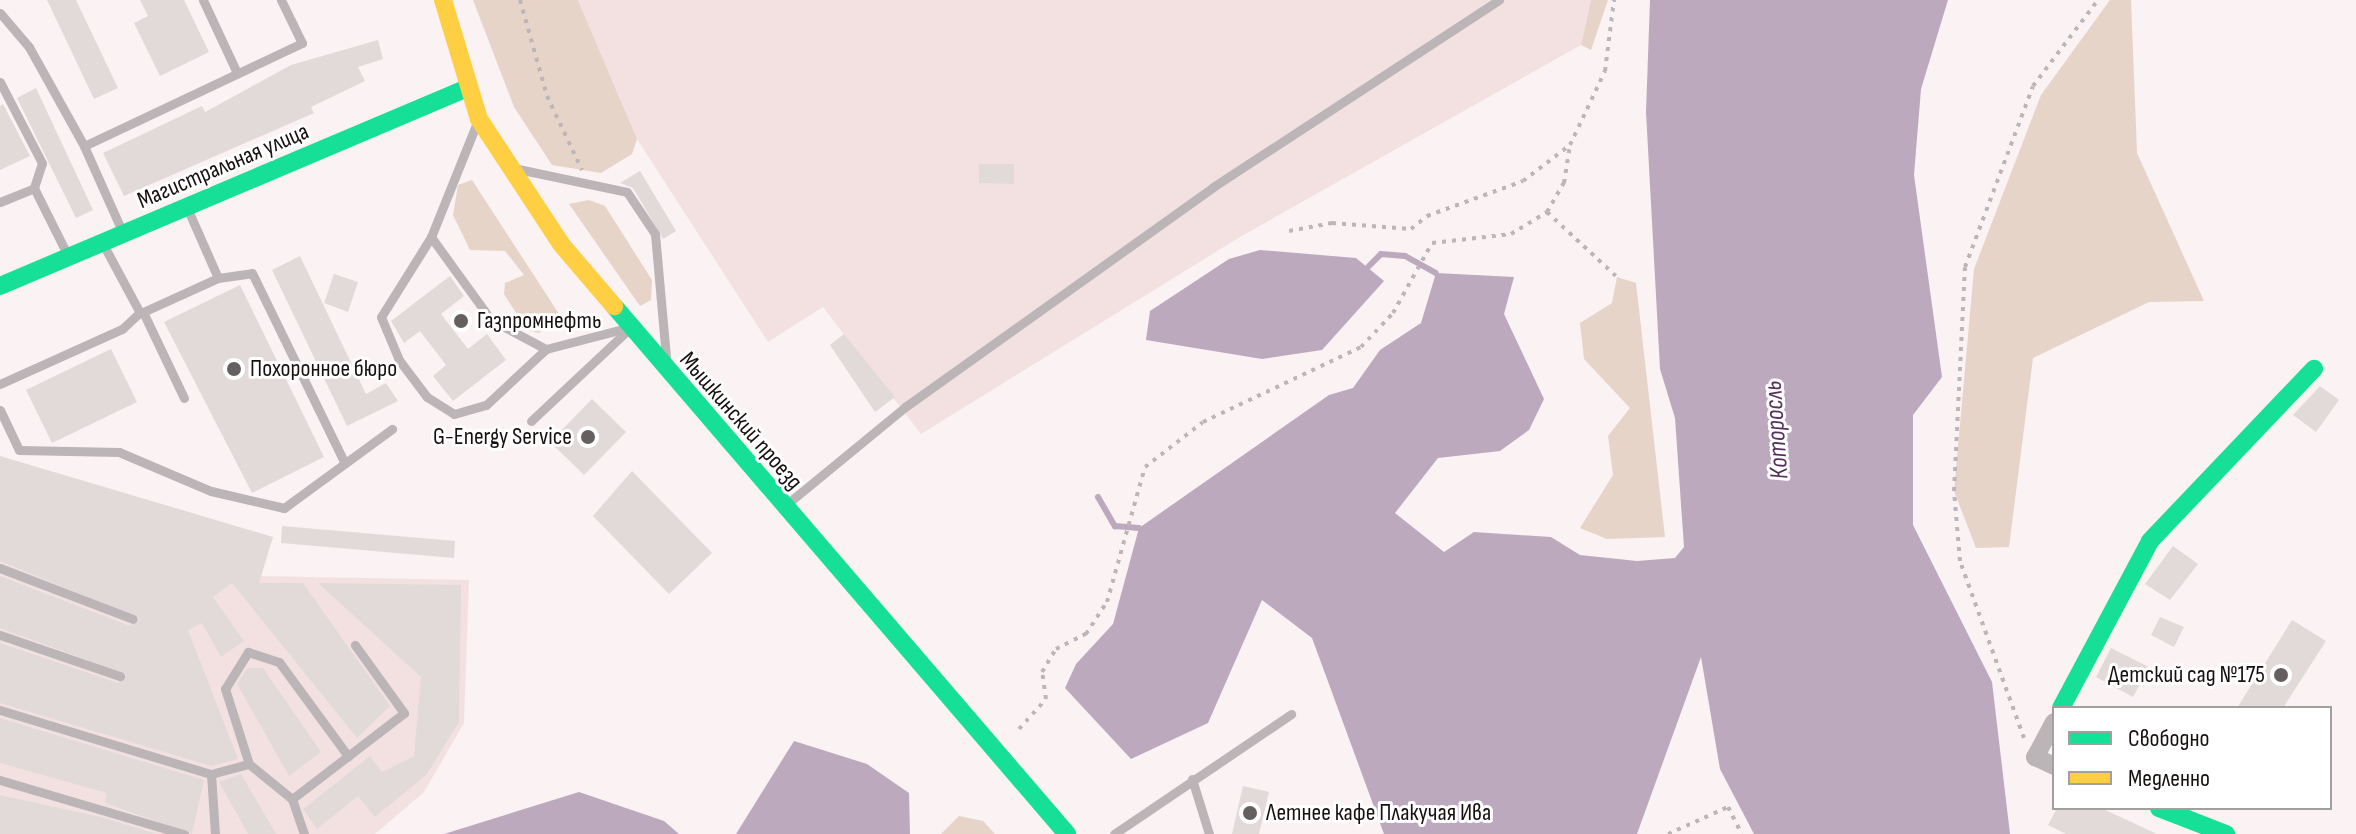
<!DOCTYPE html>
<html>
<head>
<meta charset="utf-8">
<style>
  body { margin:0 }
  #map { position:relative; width:2356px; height:834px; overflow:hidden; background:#faf2f3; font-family:"Sofia Sans Condensed",sans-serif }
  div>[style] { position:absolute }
  .built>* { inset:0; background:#f3e1e2 }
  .green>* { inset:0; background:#e6d4c8 }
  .water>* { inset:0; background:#bda9be }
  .stream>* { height:6px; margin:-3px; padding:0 3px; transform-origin:3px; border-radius:3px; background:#bda9be }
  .building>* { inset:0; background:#e2dad9 }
  .path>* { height:4px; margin-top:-2px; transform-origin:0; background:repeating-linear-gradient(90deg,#bdb6b8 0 4px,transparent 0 10px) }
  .lane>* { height:9px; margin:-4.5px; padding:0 4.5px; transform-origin:4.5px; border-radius:4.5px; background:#bbb5b8 }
  .street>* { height:18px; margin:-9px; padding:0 9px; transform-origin:9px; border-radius:9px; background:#bbb5b8 }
  .fast>* { height:18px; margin:-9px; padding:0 9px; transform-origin:9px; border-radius:9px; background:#16e098 }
  .slow>* { height:18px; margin:-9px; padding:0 9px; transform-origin:9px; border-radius:9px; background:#ffcf43 }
  .dots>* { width:22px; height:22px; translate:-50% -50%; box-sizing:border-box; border:4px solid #fff; border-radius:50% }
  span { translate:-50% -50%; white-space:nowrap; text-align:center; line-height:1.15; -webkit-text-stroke:6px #fff; paint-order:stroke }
  .street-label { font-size:24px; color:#171010 }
  .poi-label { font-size:24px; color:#171010 }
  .left { translate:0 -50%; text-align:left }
  .right { translate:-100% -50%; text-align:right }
  .water-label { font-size:26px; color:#54305a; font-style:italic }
  .legend { position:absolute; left:2052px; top:706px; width:280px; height:104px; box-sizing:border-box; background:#fff; border:2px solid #a29f9f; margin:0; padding:10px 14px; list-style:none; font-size:24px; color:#171010 }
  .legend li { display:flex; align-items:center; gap:16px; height:40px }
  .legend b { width:40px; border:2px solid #a29f9f }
</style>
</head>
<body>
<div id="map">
  <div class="built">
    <div style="clip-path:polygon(578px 0,1591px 0,1581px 45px,1240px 237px,921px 434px,823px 307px,768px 342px,637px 139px)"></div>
    <div style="clip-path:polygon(0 498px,258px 576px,469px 580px,464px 723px,424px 792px,375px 834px,0 834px)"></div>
  </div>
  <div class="green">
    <div style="clip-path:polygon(473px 0,578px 0,637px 139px,632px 154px,601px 173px,552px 165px,514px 107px)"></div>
    <div style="clip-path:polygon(1591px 0,1608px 0,1591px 50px,1581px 45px)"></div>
    <div style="clip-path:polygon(2110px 0,2131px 0,2137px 153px,2204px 301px,2149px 302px,2033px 358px,2009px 547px,1976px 548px,1954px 491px,1974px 269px,2041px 95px)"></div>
    <div style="clip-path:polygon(472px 180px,561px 317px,539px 333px,527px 330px,504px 294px,505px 283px,524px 275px,505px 251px,470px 250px,453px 215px,458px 185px)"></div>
    <div style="clip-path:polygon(589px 200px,605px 206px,652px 280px,651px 300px,640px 306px,569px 204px)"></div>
    <div style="clip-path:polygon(1617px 277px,1636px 283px,1665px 537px,1607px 539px,1580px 528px,1613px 475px,1608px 436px,1630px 408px,1584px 359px,1580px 323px,1612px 303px)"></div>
    <div style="clip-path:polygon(959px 816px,983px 821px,995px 834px,941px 834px)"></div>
  </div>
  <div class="water">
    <div style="clip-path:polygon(1650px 0,1948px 0,1921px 89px,1914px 175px,1942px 377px,1913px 415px,1913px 525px,1992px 682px,2010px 834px,1754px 834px,1720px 769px,1701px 657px,1637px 834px,1384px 834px,1312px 638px,1262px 600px,1208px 723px,1131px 759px,1065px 688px,1076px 664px,1113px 624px,1139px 528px,1329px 395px,1353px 388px,1380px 350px,1421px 323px,1436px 273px,1514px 277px,1504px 314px,1544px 399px,1529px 430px,1500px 451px,1438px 458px,1395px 513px,1444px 552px,1474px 532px,1551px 537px,1580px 555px,1637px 561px,1675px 558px,1684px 547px,1675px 418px,1660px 369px,1646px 112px)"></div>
    <div style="clip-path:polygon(1260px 250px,1356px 258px,1384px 281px,1322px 350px,1262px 359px,1146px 340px,1150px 311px,1229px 259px)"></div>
    <div style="clip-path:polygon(794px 741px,867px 764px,909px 793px,910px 834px,736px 834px)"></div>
    <div style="clip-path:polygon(579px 792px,664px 821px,679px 834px,444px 834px)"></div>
  </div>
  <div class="stream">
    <div style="left:1368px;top:267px;width:18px;rotate:-45deg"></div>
    <div style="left:1381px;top:254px;width:24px;rotate:5deg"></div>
    <div style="left:1405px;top:256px;width:35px;rotate:29deg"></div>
    <div style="left:1098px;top:497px;width:34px;rotate:60deg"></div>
    <div style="left:1115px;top:526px;width:24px;rotate:5deg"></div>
  </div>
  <div class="building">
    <div style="clip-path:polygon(47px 0,76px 0,118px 88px,94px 99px)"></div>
    <div style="clip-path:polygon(140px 0,184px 0,209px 52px,160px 76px,134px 23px,148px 16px)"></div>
    <div style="clip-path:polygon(378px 40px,383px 59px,358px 67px,365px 81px,311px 107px,314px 113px,124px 196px,103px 153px,202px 106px,205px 112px,291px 65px)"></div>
    <div style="clip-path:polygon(36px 88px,93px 210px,76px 218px,17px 98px)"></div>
    <div style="clip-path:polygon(3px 104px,30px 156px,0 170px,0 106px)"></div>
    <div style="clip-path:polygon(979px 164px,1014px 164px,1014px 184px,979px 183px)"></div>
    <div style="clip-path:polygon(640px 171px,676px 231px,663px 239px,633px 188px,620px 183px)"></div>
    <div style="clip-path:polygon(300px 256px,366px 394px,386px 383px,398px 401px,347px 426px,272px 270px)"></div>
    <div style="clip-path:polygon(334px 274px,358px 282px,348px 312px,324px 303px)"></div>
    <div style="clip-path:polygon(450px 276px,464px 296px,441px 314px,468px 349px,487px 334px,506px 360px,453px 401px,433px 376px,446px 365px,420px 331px,404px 343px,391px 321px)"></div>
    <div style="clip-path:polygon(240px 285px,324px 457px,252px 493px,164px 322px)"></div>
    <div style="clip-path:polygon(844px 334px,895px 397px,875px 412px,830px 345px)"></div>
    <div style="clip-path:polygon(111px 349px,137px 402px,52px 443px,26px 390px)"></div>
    <div style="clip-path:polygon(2320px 386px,2339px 400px,2316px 432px,2293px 415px)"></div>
    <div style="clip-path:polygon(592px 399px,626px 432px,584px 475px,550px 442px)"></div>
    <div style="clip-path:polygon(0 456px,273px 537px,259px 583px,303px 583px,390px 706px,357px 738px,232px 583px,213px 597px,244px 641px,221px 657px,202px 623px,188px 630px,238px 759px,211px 766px,0 703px,0 643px,118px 683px,127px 675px,0 628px,0 576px,130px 626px,140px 619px,0 561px)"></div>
    <div style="clip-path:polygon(632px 471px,712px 553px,669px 594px,593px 516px)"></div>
    <div style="clip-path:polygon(282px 526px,455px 541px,454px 558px,281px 543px)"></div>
    <div style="clip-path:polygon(2173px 546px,2198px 564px,2170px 600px,2145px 584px)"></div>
    <div style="clip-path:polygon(318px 583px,461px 585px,459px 722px,427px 774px,375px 817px,358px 796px,317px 829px,303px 809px,370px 756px,382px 772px,414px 756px,421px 677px)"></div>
    <div style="clip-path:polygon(2160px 617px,2184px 627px,2174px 647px,2151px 635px)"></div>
    <div style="clip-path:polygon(2292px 620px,2326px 641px,2283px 708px,2237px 708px)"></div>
    <div style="clip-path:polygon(2111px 648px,2149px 667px,2133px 697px,2096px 677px)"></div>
    <div style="clip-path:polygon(247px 668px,263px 668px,321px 752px,289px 776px,237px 684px)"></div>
    <div style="clip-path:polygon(0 718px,204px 780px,192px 834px,105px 803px,107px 793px,0 763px)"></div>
    <div style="clip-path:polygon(241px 774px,276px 834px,248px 834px,219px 782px)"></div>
    <div style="clip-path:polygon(1243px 786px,1269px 792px,1259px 834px,1232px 834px)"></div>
    <div style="clip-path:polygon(0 795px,101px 817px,157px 834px,0 834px)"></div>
    <div style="clip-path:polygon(2057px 808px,2101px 808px,2157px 834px,2066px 834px,2048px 825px)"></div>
  </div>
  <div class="path">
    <div style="left:520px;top:0;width:100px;rotate:74.3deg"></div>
    <div style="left:547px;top:96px;width:82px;rotate:64.7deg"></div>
    <div style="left:1547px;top:212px;width:96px;rotate:42.9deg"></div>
    <div style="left:1289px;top:231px;width:44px;rotate:-10.5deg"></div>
    <div style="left:1332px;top:223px;width:79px;rotate:4.3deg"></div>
    <div style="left:1411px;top:229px;width:21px;rotate:-39deg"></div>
    <div style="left:1427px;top:216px;width:102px;rotate:-20deg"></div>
    <div style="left:1523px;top:181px;width:59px;rotate:-37.5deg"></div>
    <div style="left:1570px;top:145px;width:82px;rotate:-64.7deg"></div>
    <div style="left:1605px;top:71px;width:72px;rotate:-82.8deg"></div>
    <div style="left:1019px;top:729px;width:40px;rotate:-48deg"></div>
    <div style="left:1046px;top:699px;width:27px;rotate:-98deg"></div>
    <div style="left:1042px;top:672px;width:27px;rotate:-59deg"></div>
    <div style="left:1056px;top:649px;width:34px;rotate:-27deg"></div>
    <div style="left:1086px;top:634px;width:38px;rotate:-57deg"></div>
    <div style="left:1107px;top:602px;width:140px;rotate:-74.3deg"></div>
    <div style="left:1145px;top:467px;width:73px;rotate:-37.8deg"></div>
    <div style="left:1203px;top:422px;width:175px;rotate:-25.4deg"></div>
    <div style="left:1361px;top:347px;width:47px;rotate:-46.7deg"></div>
    <div style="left:1393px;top:313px;width:80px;rotate:-60.9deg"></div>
    <div style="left:1432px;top:243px;width:80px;rotate:-6.5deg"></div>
    <div style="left:1511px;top:234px;width:42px;rotate:-31.4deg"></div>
    <div style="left:1547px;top:212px;width:34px;rotate:-60deg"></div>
    <div style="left:1564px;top:183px;width:38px;rotate:-81deg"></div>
    <div style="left:2024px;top:738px;width:188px;rotate:-109.9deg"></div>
    <div style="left:1960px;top:561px;width:70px;rotate:-94.9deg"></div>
    <div style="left:1954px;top:491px;width:224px;rotate:-87.2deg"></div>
    <div style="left:1965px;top:267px;width:193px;rotate:-69.4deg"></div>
    <div style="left:2033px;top:86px;width:108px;rotate:-52.9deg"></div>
    <div style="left:1668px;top:834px;width:66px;rotate:-24.2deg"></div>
    <div style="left:1728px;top:807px;width:30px;rotate:63deg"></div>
  </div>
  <div class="lane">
    <div style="left:203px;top:0;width:81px;rotate:65deg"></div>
    <div style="left:0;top:13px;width:45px;rotate:49.5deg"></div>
    <div style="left:29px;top:47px;width:113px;rotate:60.9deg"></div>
    <div style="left:0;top:82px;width:91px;rotate:62.6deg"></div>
    <div style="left:42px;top:163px;width:26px;rotate:108deg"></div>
    <div style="left:34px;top:188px;width:74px;rotate:63.4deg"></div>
    <div style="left:476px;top:125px;width:121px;rotate:111.9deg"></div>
    <div style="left:431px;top:237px;width:102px;rotate:54.1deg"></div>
    <div style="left:491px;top:320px;width:62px;rotate:27.8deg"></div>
    <div style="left:546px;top:349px;width:84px;rotate:-14.5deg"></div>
    <div style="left:518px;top:169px;width:111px;rotate:11.9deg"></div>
    <div style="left:627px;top:192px;width:50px;rotate:56.3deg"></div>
    <div style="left:655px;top:234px;width:123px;rotate:84.9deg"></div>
    <div style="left:0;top:202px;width:37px;rotate:-22deg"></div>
    <div style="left:122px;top:231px;width:93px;rotate:-114.1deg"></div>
    <div style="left:84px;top:146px;width:241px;rotate:-25.3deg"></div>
    <div style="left:302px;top:43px;width:48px;rotate:-116deg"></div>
    <div style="left:431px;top:237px;width:94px;rotate:122deg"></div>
    <div style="left:381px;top:317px;width:47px;rotate:67.3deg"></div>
    <div style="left:399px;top:360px;width:46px;rotate:52.9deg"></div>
    <div style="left:427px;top:397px;width:32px;rotate:32deg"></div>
    <div style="left:454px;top:414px;width:33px;rotate:-16deg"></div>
    <div style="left:486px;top:405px;width:82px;rotate:-43deg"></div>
    <div style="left:103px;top:244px;width:78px;rotate:61.8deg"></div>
    <div style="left:218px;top:278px;width:34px;rotate:-8deg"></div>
    <div style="left:252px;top:273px;width:210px;rotate:64deg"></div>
    <div style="left:0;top:384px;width:134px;rotate:-24.3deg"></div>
    <div style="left:122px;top:329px;width:21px;rotate:-43deg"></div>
    <div style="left:184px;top:398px;width:95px;rotate:-115.5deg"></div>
    <div style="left:143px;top:312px;width:82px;rotate:-24.4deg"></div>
    <div style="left:218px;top:278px;width:74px;rotate:-113.8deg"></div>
    <div style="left:0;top:410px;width:44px;rotate:64.6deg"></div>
    <div style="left:19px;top:450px;width:100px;rotate:1.1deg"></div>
    <div style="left:119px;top:452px;width:100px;rotate:23deg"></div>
    <div style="left:211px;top:491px;width:75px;rotate:13.1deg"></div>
    <div style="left:284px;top:508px;width:134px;rotate:-36.2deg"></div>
    <div style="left:531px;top:421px;width:133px;rotate:-43.2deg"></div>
    <div style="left:787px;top:504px;width:153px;rotate:-39.4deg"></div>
    <div style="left:905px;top:407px;width:379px;rotate:-35.5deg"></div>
    <div style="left:1213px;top:187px;width:342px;rotate:-33.2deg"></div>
    <div style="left:0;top:568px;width:142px;rotate:21deg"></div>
    <div style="left:0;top:635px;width:127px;rotate:18.9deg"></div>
    <div style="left:0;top:710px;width:220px;rotate:16.9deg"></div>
    <div style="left:211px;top:774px;width:39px;rotate:-15deg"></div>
    <div style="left:249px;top:764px;width:55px;rotate:39.1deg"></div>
    <div style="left:292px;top:799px;width:141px;rotate:-37.5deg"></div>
    <div style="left:404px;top:713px;width:84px;rotate:-125.8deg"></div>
    <div style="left:249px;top:764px;width:79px;rotate:-107.7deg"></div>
    <div style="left:225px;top:689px;width:44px;rotate:-58.1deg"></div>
    <div style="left:248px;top:652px;width:33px;rotate:18deg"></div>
    <div style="left:279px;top:662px;width:117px;rotate:53.7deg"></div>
    <div style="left:211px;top:774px;width:60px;rotate:86.2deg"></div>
    <div style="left:1192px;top:779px;width:58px;rotate:72.8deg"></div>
    <div style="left:0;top:780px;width:192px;rotate:16.4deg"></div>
    <div style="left:292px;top:799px;width:37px;rotate:71deg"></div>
    <div style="left:1114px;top:834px;width:214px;rotate:-34.1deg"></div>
  </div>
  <div class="street">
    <div style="left:2054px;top:722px;width:40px;rotate:118deg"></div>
    <div style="left:2035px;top:757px;width:21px;rotate:25deg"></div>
  </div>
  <div class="fast">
    <div style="left:0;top:286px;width:505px;rotate:-22.96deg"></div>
    <div style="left:614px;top:306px;width:696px;rotate:49.37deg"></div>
    <div style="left:2061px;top:708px;width:189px;rotate:-61.9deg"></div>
    <div style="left:2150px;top:541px;width:238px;rotate:-46.4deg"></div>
    <div style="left:2159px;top:808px;width:72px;rotate:21.2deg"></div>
  </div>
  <div class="slow">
    <div style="left:443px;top:0;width:124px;rotate:73.2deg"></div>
    <div style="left:479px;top:119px;width:149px;rotate:56.7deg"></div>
    <div style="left:561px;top:244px;width:82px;rotate:49.5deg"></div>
  </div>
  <div class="dots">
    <div style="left:461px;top:321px;background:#665f5f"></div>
    <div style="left:234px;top:369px;background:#665f5f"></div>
    <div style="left:588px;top:437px;background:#665f5f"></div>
    <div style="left:2281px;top:675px;background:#665f5f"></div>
    <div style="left:1250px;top:813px;background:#665f5f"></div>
  </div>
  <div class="street-label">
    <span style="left:223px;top:166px;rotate:-23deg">Магистральная улица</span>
    <span style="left:741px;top:421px;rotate:49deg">Мышкинский проезд</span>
  </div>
  <div class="poi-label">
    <span class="left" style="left:477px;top:321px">Газпромнефть</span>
    <span class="left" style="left:250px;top:369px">Похоронное бюро</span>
    <span class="right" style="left:572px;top:437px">G-Energy Service</span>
    <span class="right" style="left:2265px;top:675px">Детский сад №175</span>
    <span class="left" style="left:1266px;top:813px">Летнее кафе Плакучая Ива</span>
  </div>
  <div class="water-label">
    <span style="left:1777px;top:430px;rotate:-94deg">Которосль</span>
  </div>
  <ul class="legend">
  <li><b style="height:10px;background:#16e098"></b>Свободно</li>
  <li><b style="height:10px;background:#ffcf43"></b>Медленно</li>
  </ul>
</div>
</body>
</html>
